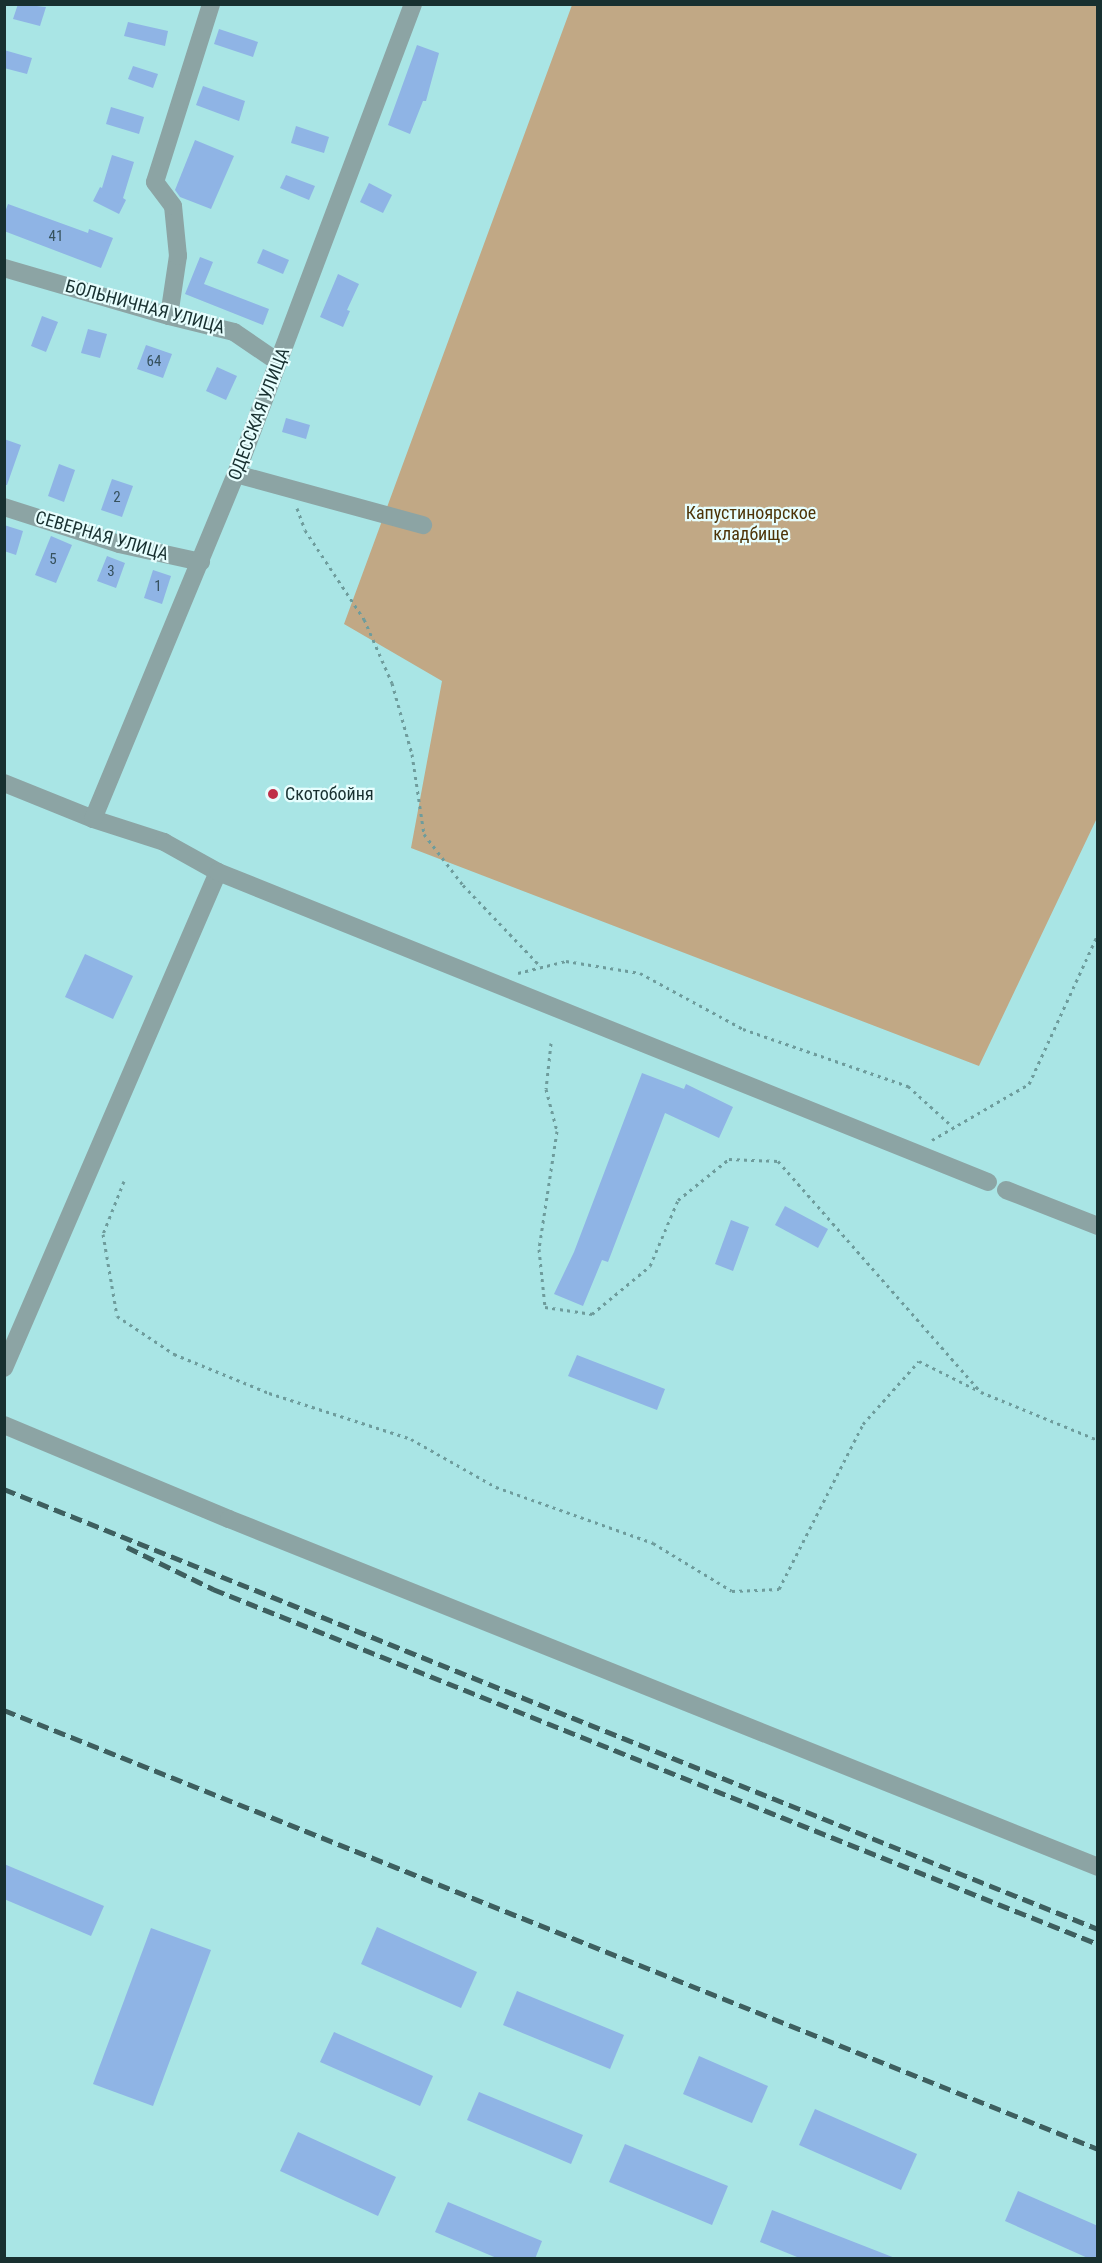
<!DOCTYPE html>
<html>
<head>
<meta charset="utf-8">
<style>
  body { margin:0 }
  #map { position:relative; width:1102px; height:2263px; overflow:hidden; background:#a9e5e5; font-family:"Roboto Condensed",sans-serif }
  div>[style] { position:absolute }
  .green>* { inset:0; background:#c1a885 }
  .building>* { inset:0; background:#8fb4e5 }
  .path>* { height:3px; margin-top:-1.5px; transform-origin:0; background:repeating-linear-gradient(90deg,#6e9c9c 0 3px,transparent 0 7.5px) }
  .minor>* { height:18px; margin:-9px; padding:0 9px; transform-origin:9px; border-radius:9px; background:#8ca4a4 }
  .rail>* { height:4.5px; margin-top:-2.25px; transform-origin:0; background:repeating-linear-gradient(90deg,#3e5f5f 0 12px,transparent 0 18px) }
  .dots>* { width:16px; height:16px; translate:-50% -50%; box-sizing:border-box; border:3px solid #e7fefe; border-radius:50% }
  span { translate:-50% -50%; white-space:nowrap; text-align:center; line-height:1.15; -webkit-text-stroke:4.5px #e7fefe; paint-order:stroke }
  .number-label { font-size:15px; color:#36515d }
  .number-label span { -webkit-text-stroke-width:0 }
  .street-label { font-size:18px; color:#183030 }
  .park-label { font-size:18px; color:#4d3408 }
  .poi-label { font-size:18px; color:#183030 }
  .left { translate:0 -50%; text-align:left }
  .frame { position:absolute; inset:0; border:6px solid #183030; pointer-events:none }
</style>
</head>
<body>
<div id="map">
  <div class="green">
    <div style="clip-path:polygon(572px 5px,1097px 5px,1097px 818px,979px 1066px,411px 848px,442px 681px,344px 624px)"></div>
  </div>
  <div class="building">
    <div style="clip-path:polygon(18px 4px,46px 7px,40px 26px,13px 19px)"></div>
    <div style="clip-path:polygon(128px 22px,168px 31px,165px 46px,124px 36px)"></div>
    <div style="clip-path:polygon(219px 29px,258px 42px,253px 57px,214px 44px)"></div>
    <div style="clip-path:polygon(417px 45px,439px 53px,426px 101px,423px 101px,410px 134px,388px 125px)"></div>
    <div style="clip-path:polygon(4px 50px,32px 58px,27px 74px,4px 68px)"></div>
    <div style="clip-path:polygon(133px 66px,158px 74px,153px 88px,128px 79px)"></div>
    <div style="clip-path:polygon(203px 86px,245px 101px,239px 121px,196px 105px)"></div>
    <div style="clip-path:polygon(111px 107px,144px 117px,139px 134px,106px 124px)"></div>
    <div style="clip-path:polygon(296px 126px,329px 137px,324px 153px,291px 143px)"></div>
    <div style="clip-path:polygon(195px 140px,234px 156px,211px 209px,180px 197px,175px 190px)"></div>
    <div style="clip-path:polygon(112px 155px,134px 162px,123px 198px,126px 200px,119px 214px,93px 201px,100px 187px,102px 188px)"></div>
    <div style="clip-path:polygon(286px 175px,315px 186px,309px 200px,280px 188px)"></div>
    <div style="clip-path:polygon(369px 183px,392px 195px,383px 213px,360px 202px)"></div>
    <div style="clip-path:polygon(8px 204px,88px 233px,89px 229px,113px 238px,101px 268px,4px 231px,4px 215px)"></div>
    <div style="clip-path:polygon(263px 249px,289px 260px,283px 274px,257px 263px)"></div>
    <div style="clip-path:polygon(200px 257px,213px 262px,204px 284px,269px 309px,263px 325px,185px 294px)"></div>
    <div style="clip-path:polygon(338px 274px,359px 284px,347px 310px,350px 311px,343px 327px,320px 317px)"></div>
    <div style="clip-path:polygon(42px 316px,58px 322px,46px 352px,31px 346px)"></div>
    <div style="clip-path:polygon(88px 329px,107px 334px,100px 358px,81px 353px)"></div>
    <div style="clip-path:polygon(146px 345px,172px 354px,163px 378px,137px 369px)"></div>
    <div style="clip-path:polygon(217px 367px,237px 376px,226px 400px,206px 391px)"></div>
    <div style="clip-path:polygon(286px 418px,310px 425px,306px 439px,282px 432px)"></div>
    <div style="clip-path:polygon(4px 439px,21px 445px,7px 485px,4px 485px)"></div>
    <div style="clip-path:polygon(59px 464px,75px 470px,64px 502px,48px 496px)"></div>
    <div style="clip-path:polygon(112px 479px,133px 486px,122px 517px,101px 510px)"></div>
    <div style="clip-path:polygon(4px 525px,23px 531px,16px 555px,4px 551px)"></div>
    <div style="clip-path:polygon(51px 536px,72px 545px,56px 583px,35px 575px)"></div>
    <div style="clip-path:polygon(107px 556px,125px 563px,116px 588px,97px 581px)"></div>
    <div style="clip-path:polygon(153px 570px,171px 576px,162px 604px,144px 598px)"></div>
    <div style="clip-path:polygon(85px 954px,133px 976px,113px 1019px,65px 997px)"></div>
    <div style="clip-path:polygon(642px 1073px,684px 1089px,686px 1084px,733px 1107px,719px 1138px,665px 1113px,608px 1262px,602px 1260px,583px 1306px,554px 1294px,574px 1252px)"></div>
    <div style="clip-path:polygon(785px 1206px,828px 1229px,818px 1248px,775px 1225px)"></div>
    <div style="clip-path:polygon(731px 1220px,749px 1227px,733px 1271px,715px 1264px)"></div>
    <div style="clip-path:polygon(577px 1355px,665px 1389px,657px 1410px,568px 1376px)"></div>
    <div style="clip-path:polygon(4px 1864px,104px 1906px,91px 1936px,4px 1899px)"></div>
    <div style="clip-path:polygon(377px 1927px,477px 1972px,461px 2008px,361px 1964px)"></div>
    <div style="clip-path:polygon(151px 1928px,211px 1950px,153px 2106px,93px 2084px)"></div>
    <div style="clip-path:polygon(517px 1991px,624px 2035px,610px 2069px,503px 2025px)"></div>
    <div style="clip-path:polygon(334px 2032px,433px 2076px,420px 2106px,320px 2062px)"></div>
    <div style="clip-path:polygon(699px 2056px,768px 2086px,752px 2123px,683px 2094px)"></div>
    <div style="clip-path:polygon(479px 2092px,583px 2135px,571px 2164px,467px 2120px)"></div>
    <div style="clip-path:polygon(815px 2109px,917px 2154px,901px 2190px,799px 2145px)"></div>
    <div style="clip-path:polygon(298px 2132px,396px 2177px,378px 2216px,280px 2171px)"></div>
    <div style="clip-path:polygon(625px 2144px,728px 2186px,712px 2225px,609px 2182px)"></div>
    <div style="clip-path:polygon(1018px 2191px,1098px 2226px,1098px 2259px,1090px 2259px,1005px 2221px)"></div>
    <div style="clip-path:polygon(448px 2202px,542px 2241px,535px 2259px,499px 2259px,435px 2232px)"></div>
    <div style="clip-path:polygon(772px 2210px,895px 2258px,895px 2259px,802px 2259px,760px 2242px)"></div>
  </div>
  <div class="path">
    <div style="left:297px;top:508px;width:23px;rotate:70deg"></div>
    <div style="left:305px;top:530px;width:107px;rotate:56.5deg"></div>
    <div style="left:364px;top:619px;width:70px;rotate:66.4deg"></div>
    <div style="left:392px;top:683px;width:74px;rotate:74.3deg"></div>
    <div style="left:412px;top:754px;width:81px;rotate:81.5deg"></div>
    <div style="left:424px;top:834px;width:64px;rotate:52.6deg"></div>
    <div style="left:463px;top:885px;width:113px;rotate:46.4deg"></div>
    <div style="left:518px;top:973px;width:49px;rotate:-14deg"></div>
    <div style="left:566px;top:961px;width:75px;rotate:9.2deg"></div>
    <div style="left:640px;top:973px;width:117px;rotate:28.5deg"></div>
    <div style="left:743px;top:1029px;width:175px;rotate:19.1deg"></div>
    <div style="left:908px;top:1086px;width:61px;rotate:42.3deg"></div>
    <div style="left:551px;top:1043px;width:46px;rotate:96.2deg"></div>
    <div style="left:546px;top:1089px;width:43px;rotate:75.3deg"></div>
    <div style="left:557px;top:1131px;width:119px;rotate:98.7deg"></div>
    <div style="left:539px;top:1249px;width:58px;rotate:84.1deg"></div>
    <div style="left:545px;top:1307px;width:48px;rotate:8.5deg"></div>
    <div style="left:592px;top:1314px;width:75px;rotate:-39.6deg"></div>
    <div style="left:650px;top:1266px;width:72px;rotate:-67deg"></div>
    <div style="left:678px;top:1200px;width:65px;rotate:-38.8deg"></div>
    <div style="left:729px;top:1159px;width:49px;rotate:2.3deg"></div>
    <div style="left:778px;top:1161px;width:308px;rotate:48.7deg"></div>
    <div style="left:981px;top:1392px;width:126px;rotate:22.3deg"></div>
    <div style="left:932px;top:1140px;width:112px;rotate:-30deg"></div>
    <div style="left:1029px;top:1084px;width:165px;rotate:-65.3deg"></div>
    <div style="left:124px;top:1181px;width:57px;rotate:111.6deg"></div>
    <div style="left:103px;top:1234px;width:83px;rotate:80.3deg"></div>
    <div style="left:117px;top:1316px;width:69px;rotate:33.7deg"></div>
    <div style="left:174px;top:1354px;width:103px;rotate:22.3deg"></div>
    <div style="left:269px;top:1393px;width:149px;rotate:17.9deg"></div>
    <div style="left:411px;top:1439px;width:98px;rotate:29.5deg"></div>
    <div style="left:496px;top:1487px;width:167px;rotate:19.6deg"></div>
    <div style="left:653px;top:1543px;width:92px;rotate:31.3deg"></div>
    <div style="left:732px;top:1591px;width:47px;rotate:-2.4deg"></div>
    <div style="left:779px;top:1589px;width:185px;rotate:-63deg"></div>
    <div style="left:863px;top:1424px;width:84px;rotate:-48.4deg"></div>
    <div style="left:919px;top:1361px;width:67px;rotate:26.6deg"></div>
  </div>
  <div class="minor">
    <div style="left:4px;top:268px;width:172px;rotate:16.2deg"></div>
    <div style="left:169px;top:316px;width:67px;rotate:13.8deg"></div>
    <div style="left:234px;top:332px;width:53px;rotate:34.3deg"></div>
    <div style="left:169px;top:316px;width:61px;rotate:-81.5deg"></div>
    <div style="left:178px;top:256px;width:50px;rotate:-95.7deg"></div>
    <div style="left:173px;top:206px;width:30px;rotate:-127deg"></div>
    <div style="left:155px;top:182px;width:187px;rotate:-72.5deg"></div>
    <div style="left:236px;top:474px;width:194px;rotate:15.3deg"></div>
    <div style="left:4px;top:507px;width:121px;rotate:17.8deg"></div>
    <div style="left:119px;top:544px;width:84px;rotate:12.4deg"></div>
    <div style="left:4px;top:783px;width:96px;rotate:22deg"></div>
    <div style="left:93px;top:819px;width:75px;rotate:17.9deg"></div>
    <div style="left:164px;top:842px;width:62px;rotate:29.1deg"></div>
    <div style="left:218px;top:872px;width:540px;rotate:113.34deg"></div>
    <div style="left:93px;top:819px;width:373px;rotate:-67.5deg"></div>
    <div style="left:236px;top:474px;width:502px;rotate:-69.36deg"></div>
    <div style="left:218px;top:872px;width:830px;rotate:21.93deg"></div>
    <div style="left:1006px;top:1190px;width:99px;rotate:21.4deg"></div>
    <div style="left:4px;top:1425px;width:244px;rotate:22.7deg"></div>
    <div style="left:229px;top:1519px;width:936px;rotate:21.82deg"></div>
  </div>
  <div class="rail">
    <div style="left:4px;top:1489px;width:1179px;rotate:21.91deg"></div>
    <div style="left:127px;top:1547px;width:96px;rotate:26deg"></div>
    <div style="left:213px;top:1589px;width:954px;rotate:21.86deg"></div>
    <div style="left:4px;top:1710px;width:1179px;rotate:21.86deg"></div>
  </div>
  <div class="dots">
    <div style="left:273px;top:794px;background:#c03049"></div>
  </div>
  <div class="number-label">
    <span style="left:56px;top:237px">41</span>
    <span style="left:154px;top:362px">64</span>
    <span style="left:117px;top:498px">2</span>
    <span style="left:53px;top:560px">5</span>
    <span style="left:111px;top:572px">3</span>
    <span style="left:158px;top:587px">1</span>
  </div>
  <div class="street-label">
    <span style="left:145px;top:307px;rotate:15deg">БОЛЬНИЧНАЯ УЛИЦА</span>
    <span style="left:259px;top:414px;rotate:-69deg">ОДЕССКАЯ УЛИЦА</span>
    <span style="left:102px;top:536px;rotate:16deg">СЕВЕРНАЯ УЛИЦА</span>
  </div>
  <div class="park-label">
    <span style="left:751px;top:524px">Капустиноярское<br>кладбище</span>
  </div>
  <div class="poi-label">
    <span class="left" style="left:285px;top:794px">Скотобойня</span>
  </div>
  <div class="frame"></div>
</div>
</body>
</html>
